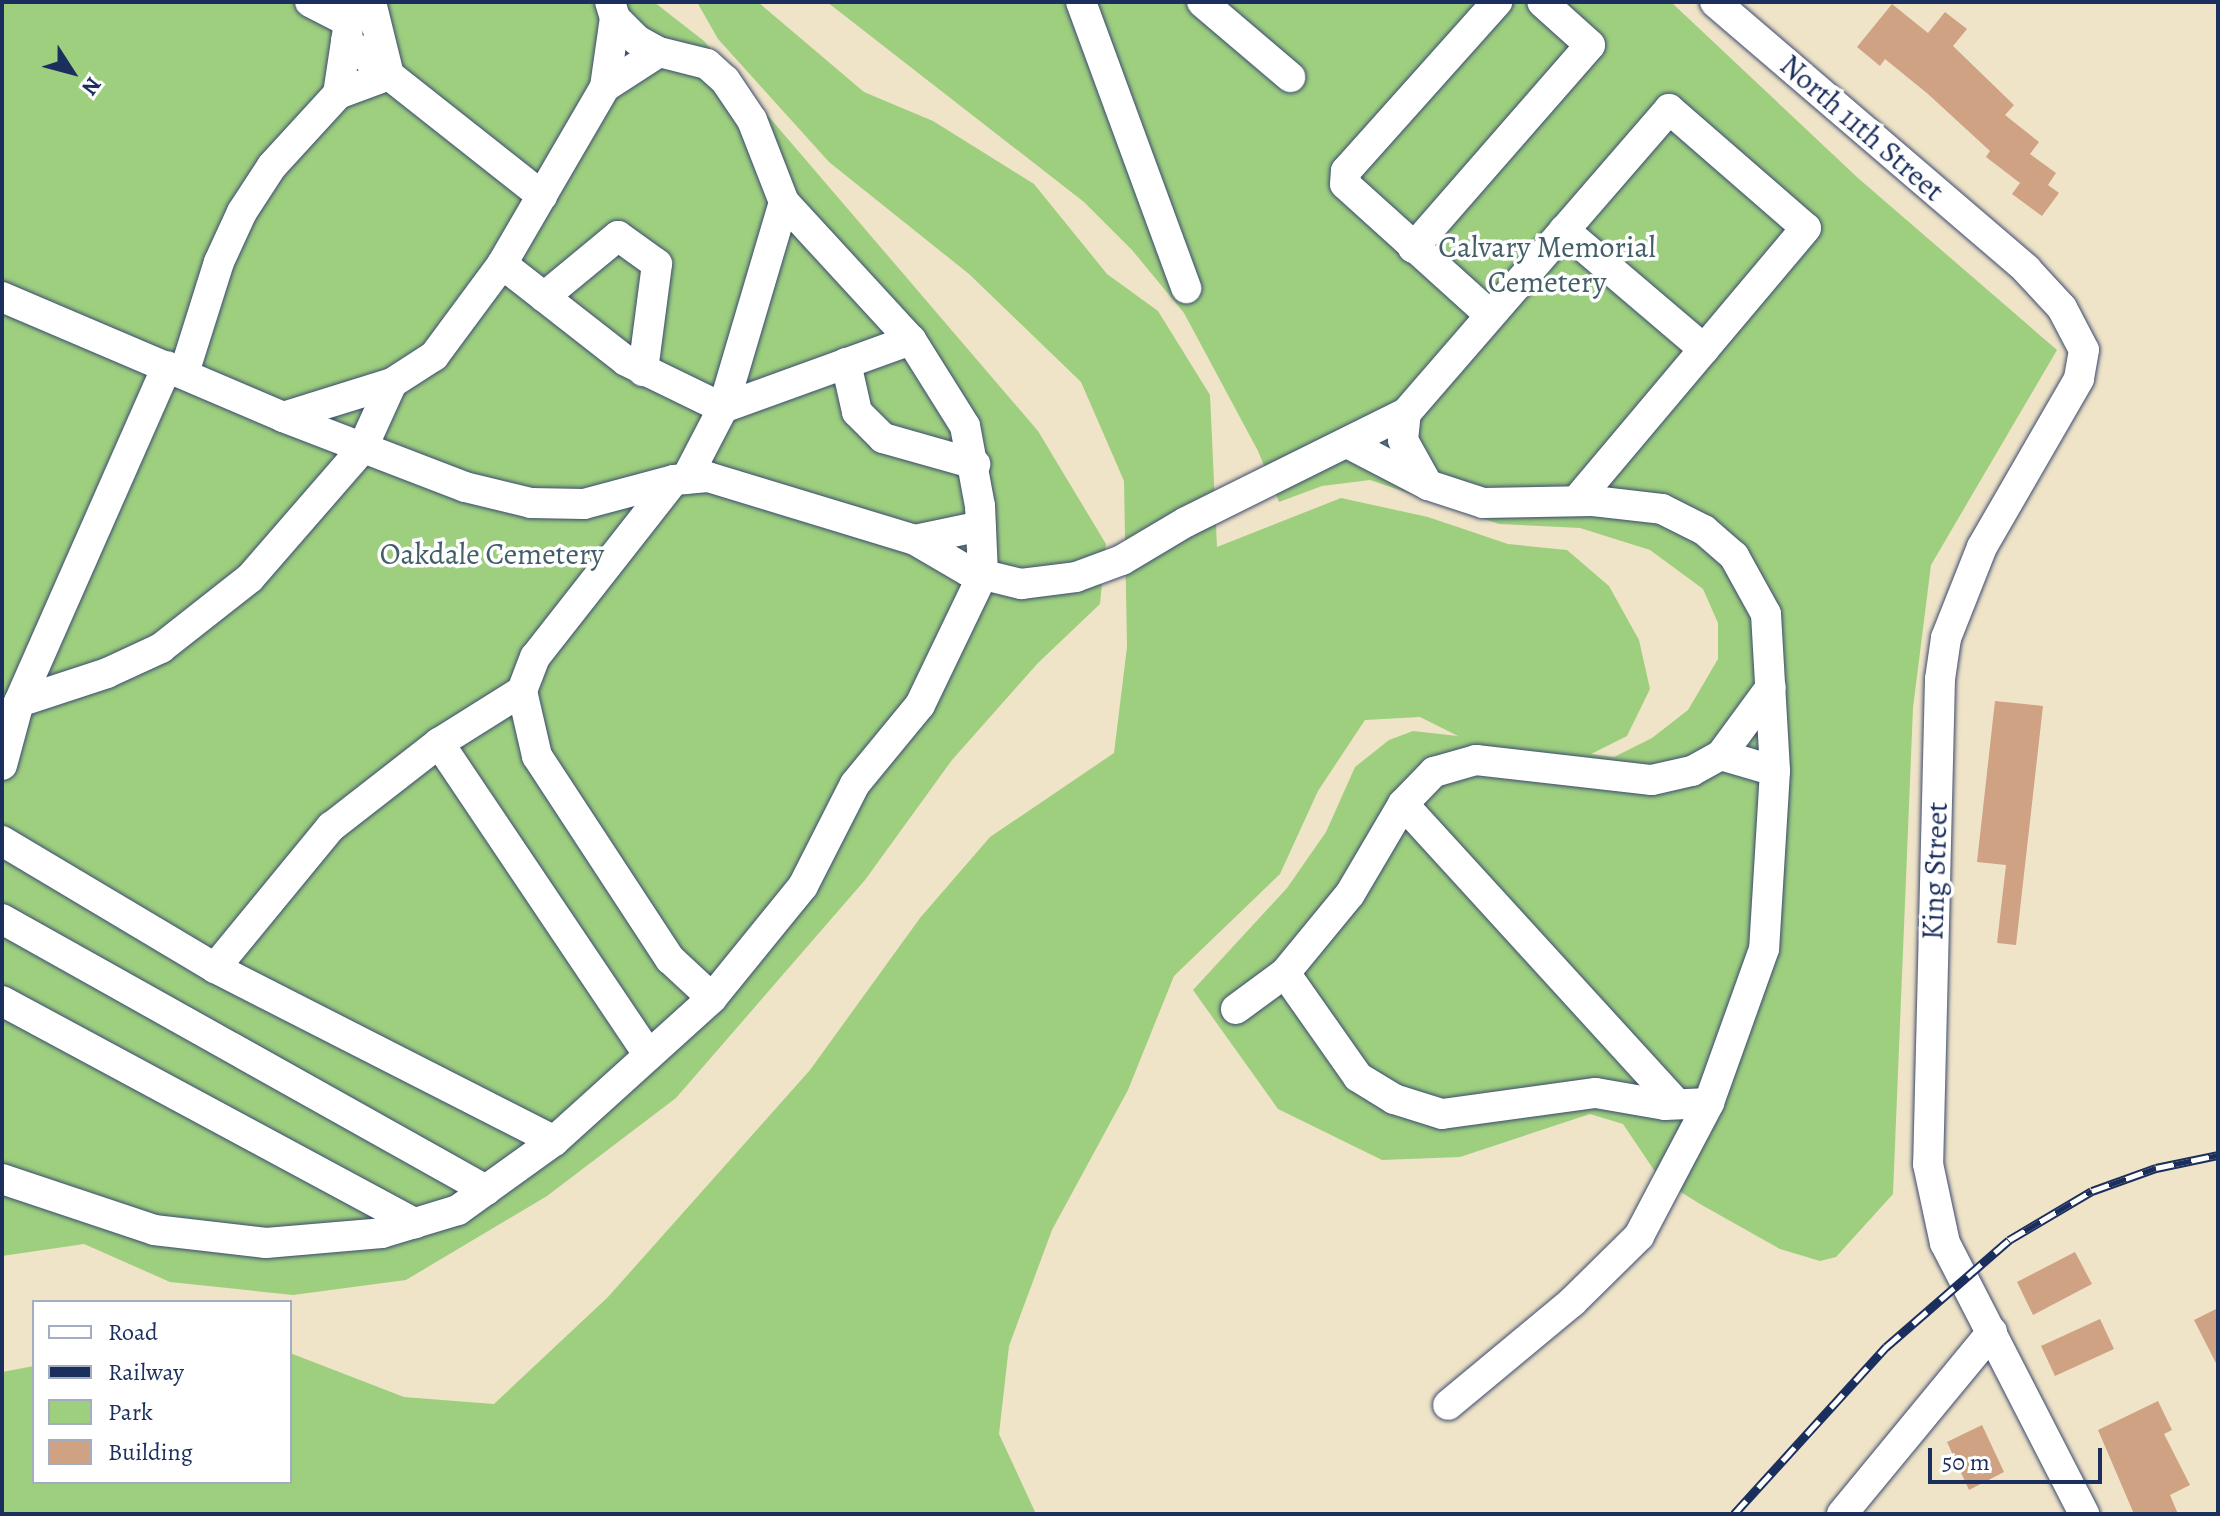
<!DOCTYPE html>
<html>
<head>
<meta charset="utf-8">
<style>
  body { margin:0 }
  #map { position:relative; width:2220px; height:1516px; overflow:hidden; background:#f0e4c8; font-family:Alegreya,serif }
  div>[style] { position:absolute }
  .green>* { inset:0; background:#9ecf7f }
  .building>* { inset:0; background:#cea283 }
  .roads { filter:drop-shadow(0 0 2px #3b4a6e) drop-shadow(0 0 2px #3b4a6e) }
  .minor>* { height:30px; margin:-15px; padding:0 15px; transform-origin:15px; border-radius:15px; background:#fff }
  .rail>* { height:9px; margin-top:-4.5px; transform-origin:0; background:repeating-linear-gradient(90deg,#fff 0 18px,#1b2f5e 0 36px); box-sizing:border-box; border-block:2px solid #1b2f5e }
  span { translate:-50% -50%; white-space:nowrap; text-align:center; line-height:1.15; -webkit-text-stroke:7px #fff; paint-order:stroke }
  .street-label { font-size:30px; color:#1b2f5e }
  .park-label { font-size:30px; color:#425f68 }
  .frame { position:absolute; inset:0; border:4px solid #1b2f5e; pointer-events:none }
  .legend { position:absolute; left:32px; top:1300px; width:260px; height:184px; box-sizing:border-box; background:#fff; border:2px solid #a4acbf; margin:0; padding:10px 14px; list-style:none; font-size:24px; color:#1b2f5e }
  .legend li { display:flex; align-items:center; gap:16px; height:40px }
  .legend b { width:40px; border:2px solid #a4acbf }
  .north { position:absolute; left:32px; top:32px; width:80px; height:80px; -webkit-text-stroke:6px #fff; paint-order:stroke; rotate:126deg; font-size:22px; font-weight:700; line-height:32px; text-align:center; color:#1b2f5e }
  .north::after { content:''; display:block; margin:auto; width:28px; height:36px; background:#1b2f5e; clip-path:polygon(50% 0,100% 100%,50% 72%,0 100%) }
  .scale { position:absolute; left:1928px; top:1448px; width:174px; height:36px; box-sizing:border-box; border:4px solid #1b2f5e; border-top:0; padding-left:10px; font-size:24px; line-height:28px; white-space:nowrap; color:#1b2f5e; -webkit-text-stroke:6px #fff; paint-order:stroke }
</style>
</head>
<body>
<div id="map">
  <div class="green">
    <div style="clip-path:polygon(2px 2px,654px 2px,704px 41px,1038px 431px,1106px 544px,1100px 604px,1038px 663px,952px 760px,865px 880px,676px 1098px,547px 1196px,406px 1280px,293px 1295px,170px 1282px,84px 1244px,2px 1256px)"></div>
    <div style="clip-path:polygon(697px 2px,758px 2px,864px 92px,933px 121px,1034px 184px,1107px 274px,1158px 311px,1210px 395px,1217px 547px,1341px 498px,1428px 517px,1508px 544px,1567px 550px,1609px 586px,1639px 640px,1650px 689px,1627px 736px,1591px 754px,1614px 757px,1652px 738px,1688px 710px,1718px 659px,1718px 623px,1703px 589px,1650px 550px,1580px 528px,1499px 524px,1370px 480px,1322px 486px,1279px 502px,1258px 451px,1184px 313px,1132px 250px,1084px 202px,827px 2px,1671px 2px,1858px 178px,2057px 350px,1931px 565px,1913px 708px,1893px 1194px,1836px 1257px,1820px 1261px,1780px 1249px,1700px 1204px,1660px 1179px,1623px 1124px,1590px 1114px,1460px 1157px,1382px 1160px,1278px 1109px,1193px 990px,1287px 888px,1326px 832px,1355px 767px,1389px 740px,1413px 731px,1458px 736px,1420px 717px,1365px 720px,1318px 791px,1280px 874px,1174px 976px,1128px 1090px,1052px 1230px,1009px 1346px,999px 1434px,1036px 1514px,2px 1514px,2px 1372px,34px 1366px,34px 1482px,290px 1482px,290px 1353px,404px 1397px,494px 1404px,608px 1297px,810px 1070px,920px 918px,990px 837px,1114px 753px,1127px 647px,1124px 481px,1081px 382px,969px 274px,829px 162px,718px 39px)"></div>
  </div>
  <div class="building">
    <div style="clip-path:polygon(1892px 4px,1928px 33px,1945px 12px,1967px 29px,1953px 46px,2014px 105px,2005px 115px,2039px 142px,2030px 154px,2056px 173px,2048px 185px,2059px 193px,2042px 216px,2012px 194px,2020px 183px,1986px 157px,1990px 151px,1928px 94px,1885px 59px,1880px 66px,1857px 47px)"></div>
    <div style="clip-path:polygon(1995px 701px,2043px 706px,2016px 945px,1997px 943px,2006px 865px,1977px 862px)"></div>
    <div style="clip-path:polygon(2075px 1252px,2092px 1284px,2033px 1315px,2017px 1282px)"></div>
    <div style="clip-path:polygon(2218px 1308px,2218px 1367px,2194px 1320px)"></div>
    <div style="clip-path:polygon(2100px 1319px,2114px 1349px,2055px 1376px,2041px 1346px)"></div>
    <div style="clip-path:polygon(2158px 1401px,2172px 1430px,2164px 1434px,2190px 1485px,2170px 1495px,2178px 1514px,2134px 1514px,2098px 1430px)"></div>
    <div style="clip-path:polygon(1982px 1425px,2004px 1472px,1969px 1490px,1947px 1442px)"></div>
  </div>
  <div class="roads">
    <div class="minor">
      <div style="left:310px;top:2px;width:44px;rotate:27.1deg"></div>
      <div style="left:1081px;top:2px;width:305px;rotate:69.8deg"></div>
      <div style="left:1202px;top:2px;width:116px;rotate:40.4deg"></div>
      <div style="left:1715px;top:2px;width:410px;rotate:40.6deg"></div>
      <div style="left:2026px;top:269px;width:53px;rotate:47.3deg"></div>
      <div style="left:2062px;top:308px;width:47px;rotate:62.4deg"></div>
      <div style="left:2084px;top:350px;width:29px;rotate:100deg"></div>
      <div style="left:2079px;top:379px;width:194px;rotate:120deg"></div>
      <div style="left:1982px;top:547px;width:98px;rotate:111.6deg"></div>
      <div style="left:1946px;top:638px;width:41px;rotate:98.3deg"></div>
      <div style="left:1940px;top:679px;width:485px;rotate:91.4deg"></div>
      <div style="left:1928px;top:1164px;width:81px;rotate:77.9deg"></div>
      <div style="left:1945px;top:1243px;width:305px;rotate:62.8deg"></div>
      <div style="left:615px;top:18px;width:31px;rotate:45deg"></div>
      <div style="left:637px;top:40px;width:25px;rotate:29deg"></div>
      <div style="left:659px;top:52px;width:49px;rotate:14deg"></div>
      <div style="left:707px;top:64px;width:24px;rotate:42deg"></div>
      <div style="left:725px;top:80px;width:48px;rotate:56deg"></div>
      <div style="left:752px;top:120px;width:88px;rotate:68.7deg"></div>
      <div style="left:784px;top:202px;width:215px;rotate:106.5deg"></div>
      <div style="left:723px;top:408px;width:80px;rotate:117.5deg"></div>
      <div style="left:346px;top:41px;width:250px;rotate:38.3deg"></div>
      <div style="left:605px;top:87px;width:64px;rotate:-32.9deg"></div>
      <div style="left:338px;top:94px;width:54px;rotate:-20.4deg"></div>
      <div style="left:389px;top:75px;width:75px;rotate:-103.9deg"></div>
      <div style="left:1564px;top:230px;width:184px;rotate:40.4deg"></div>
      <div style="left:1413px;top:248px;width:269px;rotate:-48.9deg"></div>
      <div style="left:1590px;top:45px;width:64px;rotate:-138.1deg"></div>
      <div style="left:502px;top:264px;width:157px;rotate:38deg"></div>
      <div style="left:626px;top:361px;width:108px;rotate:25.9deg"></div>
      <div style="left:723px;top:408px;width:200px;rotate:-19.9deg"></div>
      <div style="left:2px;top:297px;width:306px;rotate:23.1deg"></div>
      <div style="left:283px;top:417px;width:195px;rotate:21deg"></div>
      <div style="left:465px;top:487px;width:68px;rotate:13.6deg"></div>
      <div style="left:531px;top:503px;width:53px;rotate:1.1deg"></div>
      <div style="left:584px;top:504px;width:93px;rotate:-14.9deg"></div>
      <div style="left:674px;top:480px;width:34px;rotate:-5deg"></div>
      <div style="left:708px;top:477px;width:216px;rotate:16.9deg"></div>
      <div style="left:915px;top:540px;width:61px;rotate:30.3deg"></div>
      <div style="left:968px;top:571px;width:55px;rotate:13.8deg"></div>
      <div style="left:1021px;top:584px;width:55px;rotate:-7.3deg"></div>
      <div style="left:1076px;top:577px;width:49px;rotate:-20.3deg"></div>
      <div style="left:1122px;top:560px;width:74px;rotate:-30.7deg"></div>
      <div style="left:1186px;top:522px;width:246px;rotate:-26.4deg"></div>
      <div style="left:544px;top:297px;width:96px;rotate:-39.5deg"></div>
      <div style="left:618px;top:236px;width:48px;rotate:35.7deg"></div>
      <div style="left:657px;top:264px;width:108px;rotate:97.5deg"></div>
      <div style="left:1490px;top:315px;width:195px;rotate:-137.9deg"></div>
      <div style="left:1345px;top:184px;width:13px;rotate:-86deg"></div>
      <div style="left:1346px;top:171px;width:227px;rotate:-48.2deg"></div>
      <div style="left:846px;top:363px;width:50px;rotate:77.3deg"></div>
      <div style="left:857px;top:412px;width:37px;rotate:45deg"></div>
      <div style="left:883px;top:438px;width:96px;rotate:15.8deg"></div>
      <div style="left:184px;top:373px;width:116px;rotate:-72.5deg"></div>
      <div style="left:219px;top:262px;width:55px;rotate:-65.3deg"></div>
      <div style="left:242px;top:212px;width:55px;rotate:-56.9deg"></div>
      <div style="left:272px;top:166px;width:98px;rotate:-47.5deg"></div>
      <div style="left:338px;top:94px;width:73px;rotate:-81.3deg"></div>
      <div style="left:349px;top:22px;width:23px;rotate:-61deg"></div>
      <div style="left:283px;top:417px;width:114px;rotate:-17.3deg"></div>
      <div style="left:392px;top:383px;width:50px;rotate:-32.7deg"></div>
      <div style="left:434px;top:356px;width:114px;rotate:-53.5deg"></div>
      <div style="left:502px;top:264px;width:205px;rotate:-59.8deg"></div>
      <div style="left:605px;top:87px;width:70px;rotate:-81.8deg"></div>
      <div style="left:615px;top:18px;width:17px;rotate:-107deg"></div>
      <div style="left:1349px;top:444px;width:89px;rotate:27.4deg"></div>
      <div style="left:1428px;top:485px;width:58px;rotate:18.1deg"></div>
      <div style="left:1483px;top:503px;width:110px;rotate:-1deg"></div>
      <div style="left:1593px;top:501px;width:69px;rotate:6.6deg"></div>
      <div style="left:1662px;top:509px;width:47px;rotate:26.6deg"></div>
      <div style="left:1704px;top:530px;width:40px;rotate:41deg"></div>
      <div style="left:1734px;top:556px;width:66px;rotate:61.1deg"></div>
      <div style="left:1766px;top:614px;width:157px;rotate:86.7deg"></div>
      <div style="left:1775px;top:771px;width:178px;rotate:93.5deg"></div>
      <div style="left:1764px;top:949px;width:164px;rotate:109.7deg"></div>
      <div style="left:1709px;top:1103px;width:150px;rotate:117.8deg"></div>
      <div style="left:1639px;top:1236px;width:94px;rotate:135.4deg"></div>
      <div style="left:1572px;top:1302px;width:161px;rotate:140.3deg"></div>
      <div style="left:674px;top:480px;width:225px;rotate:128.1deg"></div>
      <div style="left:535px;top:657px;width:36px;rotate:111deg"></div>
      <div style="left:522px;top:691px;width:67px;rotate:77deg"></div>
      <div style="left:537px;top:756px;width:243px;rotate:56.8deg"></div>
      <div style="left:670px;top:959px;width:57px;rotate:42.9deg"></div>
      <div style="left:1428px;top:485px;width:51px;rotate:-119.1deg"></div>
      <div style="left:1403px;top:440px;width:27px;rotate:-84deg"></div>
      <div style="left:1406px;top:413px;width:402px;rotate:-49.1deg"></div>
      <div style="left:1669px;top:109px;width:181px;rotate:41deg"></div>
      <div style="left:1806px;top:228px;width:357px;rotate:130.1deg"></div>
      <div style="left:915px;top:540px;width:67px;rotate:-12deg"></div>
      <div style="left:19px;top:702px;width:93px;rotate:-18.2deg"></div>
      <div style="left:107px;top:673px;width:60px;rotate:-24.8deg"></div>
      <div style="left:161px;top:648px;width:113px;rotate:-38.2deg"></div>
      <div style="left:250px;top:578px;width:171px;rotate:-49deg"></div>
      <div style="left:362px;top:449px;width:72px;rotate:-65.6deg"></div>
      <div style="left:439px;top:743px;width:373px;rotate:56.1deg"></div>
      <div style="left:1721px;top:755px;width:56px;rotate:16.5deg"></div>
      <div style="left:2px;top:765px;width:65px;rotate:-74.9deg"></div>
      <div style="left:19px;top:702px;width:367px;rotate:-66.2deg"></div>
      <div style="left:1403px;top:804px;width:406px;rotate:47.6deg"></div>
      <div style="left:2px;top:841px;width:248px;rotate:30.8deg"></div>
      <div style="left:215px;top:968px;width:381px;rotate:27deg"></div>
      <div style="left:2px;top:919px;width:555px;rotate:29.25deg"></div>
      <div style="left:215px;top:968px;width:183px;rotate:-50.6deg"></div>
      <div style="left:331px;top:827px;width:137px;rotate:-37.9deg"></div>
      <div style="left:439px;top:743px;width:98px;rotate:-32.1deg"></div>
      <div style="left:1285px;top:973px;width:127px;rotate:54.9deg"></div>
      <div style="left:1358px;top:1077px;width:42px;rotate:31.4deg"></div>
      <div style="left:1394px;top:1099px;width:50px;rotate:17.4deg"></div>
      <div style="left:1442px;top:1114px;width:155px;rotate:-7.8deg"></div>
      <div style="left:1596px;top:1093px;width:70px;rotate:9.9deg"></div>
      <div style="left:1665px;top:1105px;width:44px;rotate:-2.6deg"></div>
      <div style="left:2px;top:1001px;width:469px;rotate:28.3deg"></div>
      <div style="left:1236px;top:1009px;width:61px;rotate:-36.3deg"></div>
      <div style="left:1285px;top:973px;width:102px;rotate:-50.6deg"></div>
      <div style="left:1350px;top:894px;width:104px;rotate:-59.5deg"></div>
      <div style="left:1403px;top:804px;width:45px;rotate:-45.9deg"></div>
      <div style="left:1434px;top:772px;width:44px;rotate:-15.9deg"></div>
      <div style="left:1476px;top:760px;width:177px;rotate:6.5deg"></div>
      <div style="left:1652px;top:780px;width:41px;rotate:-12.7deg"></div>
      <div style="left:1692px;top:771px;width:33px;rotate:-29deg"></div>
      <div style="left:1721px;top:755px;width:84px;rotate:-53.7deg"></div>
      <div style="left:2px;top:1179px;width:160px;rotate:18.5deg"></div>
      <div style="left:154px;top:1230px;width:113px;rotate:6.6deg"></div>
      <div style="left:266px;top:1243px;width:116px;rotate:-4.9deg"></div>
      <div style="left:382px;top:1233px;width:79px;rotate:-16.8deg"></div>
      <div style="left:458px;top:1210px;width:118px;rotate:-35.7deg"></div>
      <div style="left:554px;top:1141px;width:213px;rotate:-42.1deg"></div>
      <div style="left:712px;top:998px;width:144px;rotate:-50.9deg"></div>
      <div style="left:803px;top:886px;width:114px;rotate:-63deg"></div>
      <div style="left:855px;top:784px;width:102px;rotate:-50.6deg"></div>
      <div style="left:920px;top:705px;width:145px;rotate:-64.3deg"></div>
      <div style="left:983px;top:574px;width:68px;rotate:-92.5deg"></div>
      <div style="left:980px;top:506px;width:81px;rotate:-100.6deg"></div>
      <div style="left:965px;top:426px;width:102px;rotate:-122.1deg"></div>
      <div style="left:911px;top:340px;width:188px;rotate:-132.6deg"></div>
      <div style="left:1842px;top:1514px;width:236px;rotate:-50.5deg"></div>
    </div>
  </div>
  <div class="rail">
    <div style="left:1734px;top:1514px;width:226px;rotate:-47.7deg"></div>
    <div style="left:1886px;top:1347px;width:163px;rotate:-41deg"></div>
    <div style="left:2009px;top:1240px;width:96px;rotate:-30.6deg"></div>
    <div style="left:2092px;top:1191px;width:68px;rotate:-19.8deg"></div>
    <div style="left:2156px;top:1168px;width:63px;rotate:-11.8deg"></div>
  </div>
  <div class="street-label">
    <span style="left:1862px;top:128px;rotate:41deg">North 11th Street</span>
    <span style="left:1935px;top:871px;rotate:-88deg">King Street</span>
  </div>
  <div class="park-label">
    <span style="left:1547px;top:264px">Calvary Memorial<br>Cemetery</span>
    <span style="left:492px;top:554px">Oakdale Cemetery</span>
  </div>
  <div class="frame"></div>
  <ul class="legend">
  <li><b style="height:10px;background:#fff"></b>Road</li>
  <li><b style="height:10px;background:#1b2f5e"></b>Railway</li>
  <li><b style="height:22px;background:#9ecf7f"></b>Park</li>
  <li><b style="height:22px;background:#cea283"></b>Building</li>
  </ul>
  <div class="north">N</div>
  <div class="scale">50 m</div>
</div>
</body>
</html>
